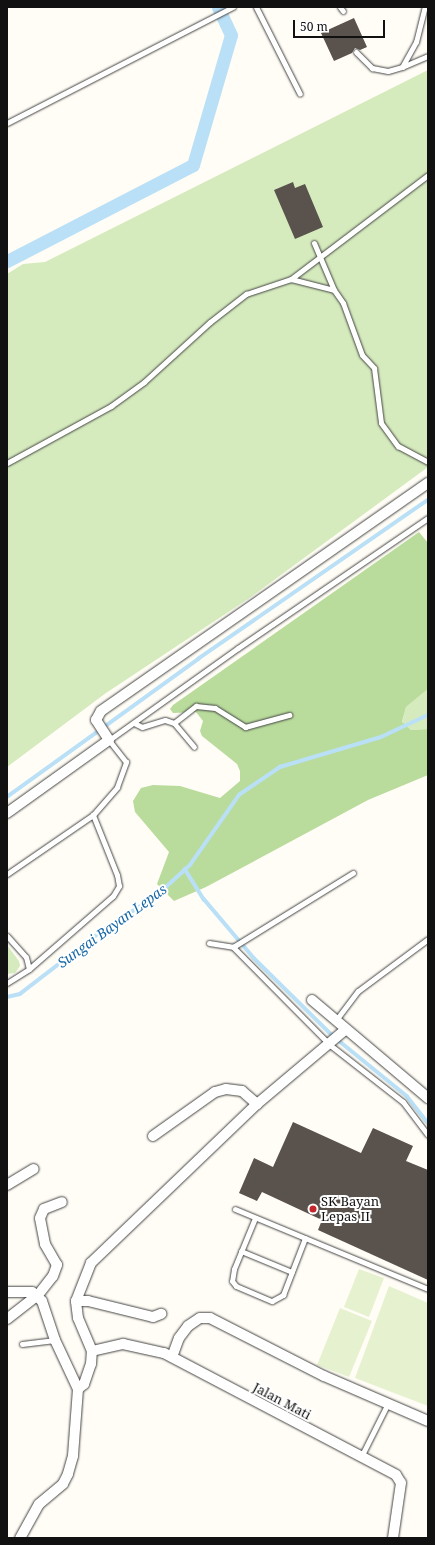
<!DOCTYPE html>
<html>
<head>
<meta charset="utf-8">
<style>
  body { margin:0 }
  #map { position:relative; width:435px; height:1545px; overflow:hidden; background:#fffdf5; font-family:"Noto Serif",serif }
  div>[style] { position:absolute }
  .green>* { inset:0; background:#d5ebbd }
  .forest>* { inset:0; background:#b9dc9c }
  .pitch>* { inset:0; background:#e6f2cf }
  .stream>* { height:3.5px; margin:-1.75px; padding:0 1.75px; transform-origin:1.75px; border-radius:1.75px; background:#b9e0f7 }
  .canal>* { height:13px; margin:-6.5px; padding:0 6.5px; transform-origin:6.5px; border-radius:6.5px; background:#b9e0f7 }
  .building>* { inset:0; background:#5a524d }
  .roads { filter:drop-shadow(0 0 1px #444) drop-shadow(0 0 1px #444) }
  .lane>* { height:5px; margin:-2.5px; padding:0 2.5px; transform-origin:2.5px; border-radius:2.5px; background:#fff }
  .street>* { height:10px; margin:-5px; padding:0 5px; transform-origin:5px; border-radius:5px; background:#fff }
  .dots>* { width:11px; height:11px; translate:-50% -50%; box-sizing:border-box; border:2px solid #fff; border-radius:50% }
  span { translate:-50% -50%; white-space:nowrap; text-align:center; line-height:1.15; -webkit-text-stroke:4px #fff; paint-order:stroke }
  .poi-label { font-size:13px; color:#111 }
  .left { translate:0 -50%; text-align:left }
  .street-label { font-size:13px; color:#111 }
  .water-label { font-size:14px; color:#1768a6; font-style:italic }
  .frame { position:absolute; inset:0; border:8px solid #111; pointer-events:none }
  .scale { position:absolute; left:293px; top:20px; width:92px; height:18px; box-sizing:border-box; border:2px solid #111; border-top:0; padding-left:5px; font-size:12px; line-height:14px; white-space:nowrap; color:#111; -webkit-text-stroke:3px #fff; paint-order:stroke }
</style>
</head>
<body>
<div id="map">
  <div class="green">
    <div style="clip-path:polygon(428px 70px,428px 467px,251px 597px,106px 693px,7px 767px,7px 274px,23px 264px,45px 262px)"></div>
    <div style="clip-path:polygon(428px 689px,428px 729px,411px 730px,402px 723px,406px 707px)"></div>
    <div style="clip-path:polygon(7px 945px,19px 961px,20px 966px,15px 973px,7px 974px)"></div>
  </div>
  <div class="forest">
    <div style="clip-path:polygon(419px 532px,428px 543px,428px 689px,406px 707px,402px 722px,411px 730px,428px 729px,428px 775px,368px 800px,206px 887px,174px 901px,157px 884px,169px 852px,135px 812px,133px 801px,141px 788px,153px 785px,180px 786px,220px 798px,240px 781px,240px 771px,237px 764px,202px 736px,200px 731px,203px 721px,196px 712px,173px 713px,170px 709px,173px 705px)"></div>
  </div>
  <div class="pitch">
    <div style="clip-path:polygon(359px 1269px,384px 1278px,369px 1317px,344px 1307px)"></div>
    <div style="clip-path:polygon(389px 1286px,428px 1303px,428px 1406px,355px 1378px)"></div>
    <div style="clip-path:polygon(340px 1308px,372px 1321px,349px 1377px,317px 1365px)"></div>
  </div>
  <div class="stream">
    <div style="left:7px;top:797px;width:236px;rotate:-35.8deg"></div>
    <div style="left:198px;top:659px;width:280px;rotate:-34.7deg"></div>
    <div style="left:185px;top:869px;width:36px;rotate:58deg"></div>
    <div style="left:204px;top:899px;width:77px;rotate:49.7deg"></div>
    <div style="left:254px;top:958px;width:110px;rotate:44.6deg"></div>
    <div style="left:332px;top:1035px;width:97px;rotate:39.1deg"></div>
    <div style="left:407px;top:1096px;width:34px;rotate:52deg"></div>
    <div style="left:7px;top:997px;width:13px;rotate:-13deg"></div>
    <div style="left:20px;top:994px;width:110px;rotate:-37.6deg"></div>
    <div style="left:107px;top:927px;width:55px;rotate:-31.7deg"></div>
    <div style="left:154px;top:898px;width:49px;rotate:-42.5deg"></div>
    <div style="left:190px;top:865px;width:85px;rotate:-55deg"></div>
    <div style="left:239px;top:795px;width:50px;rotate:-34.3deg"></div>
    <div style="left:280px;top:767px;width:105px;rotate:-16.5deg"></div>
    <div style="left:381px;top:737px;width:52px;rotate:-25.1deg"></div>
  </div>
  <div class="canal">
    <div style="left:7px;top:261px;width:209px;rotate:-27.3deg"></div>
    <div style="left:193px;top:165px;width:135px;rotate:-73.7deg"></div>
    <div style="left:231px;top:35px;width:31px;rotate:-115deg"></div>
  </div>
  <div class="building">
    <div style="clip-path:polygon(354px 18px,367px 47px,360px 50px,355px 48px,352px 53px,334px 61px,321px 33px)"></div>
    <div style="clip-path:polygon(293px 182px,295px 188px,305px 184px,323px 227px,295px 239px,274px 190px)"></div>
    <div style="clip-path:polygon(293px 1122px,361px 1153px,373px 1128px,413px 1146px,406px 1161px,428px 1170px,428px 1280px,318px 1230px,322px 1220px,262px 1192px,257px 1201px,239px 1193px,254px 1158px,273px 1167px)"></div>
  </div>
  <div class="roads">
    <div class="lane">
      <div style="left:256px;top:7px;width:97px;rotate:63.2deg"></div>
      <div style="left:340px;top:7px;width:5px;rotate:53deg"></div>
      <div style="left:356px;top:52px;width:23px;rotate:45deg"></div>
      <div style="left:372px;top:68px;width:16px;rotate:11deg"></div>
      <div style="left:388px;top:71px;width:15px;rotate:-16deg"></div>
      <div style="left:402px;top:67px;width:29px;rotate:-61deg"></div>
      <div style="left:416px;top:42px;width:36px;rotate:-76deg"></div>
      <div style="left:402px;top:67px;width:28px;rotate:-23deg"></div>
      <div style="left:7px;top:123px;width:254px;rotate:-27.2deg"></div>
      <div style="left:314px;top:243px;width:51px;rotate:66.9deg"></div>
      <div style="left:334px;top:290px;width:16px;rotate:55deg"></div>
      <div style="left:343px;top:303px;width:55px;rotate:69.9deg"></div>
      <div style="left:362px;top:355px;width:18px;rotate:47deg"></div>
      <div style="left:374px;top:368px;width:55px;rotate:82.7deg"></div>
      <div style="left:381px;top:423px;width:29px;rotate:54deg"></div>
      <div style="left:398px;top:446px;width:34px;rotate:28deg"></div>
      <div style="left:291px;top:279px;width:44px;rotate:14.3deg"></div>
      <div style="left:7px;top:463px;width:119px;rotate:-28.7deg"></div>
      <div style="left:111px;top:406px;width:41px;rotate:-36deg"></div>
      <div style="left:144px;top:382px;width:89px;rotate:-42.3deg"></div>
      <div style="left:210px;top:322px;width:46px;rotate:-37.9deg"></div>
      <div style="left:246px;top:294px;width:47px;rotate:-18.4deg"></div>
      <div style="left:291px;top:279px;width:172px;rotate:-37.2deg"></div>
      <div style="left:134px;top:723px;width:9px;rotate:27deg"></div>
      <div style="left:142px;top:727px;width:24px;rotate:-17deg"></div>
      <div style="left:165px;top:720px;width:9px;rotate:18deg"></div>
      <div style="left:174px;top:723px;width:31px;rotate:50deg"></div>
      <div style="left:174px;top:723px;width:28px;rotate:-38deg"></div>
      <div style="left:196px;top:706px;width:19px;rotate:6deg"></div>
      <div style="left:215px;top:708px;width:36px;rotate:32deg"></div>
      <div style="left:245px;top:727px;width:46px;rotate:-15.3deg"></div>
      <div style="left:7px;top:874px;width:104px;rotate:-34.5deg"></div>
      <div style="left:93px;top:815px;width:37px;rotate:-49deg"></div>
      <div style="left:117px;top:787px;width:27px;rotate:-70deg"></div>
      <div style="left:126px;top:762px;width:28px;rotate:-128deg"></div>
      <div style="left:109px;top:740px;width:158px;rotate:-35.5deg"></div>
      <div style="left:238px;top:648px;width:230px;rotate:-34.4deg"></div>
      <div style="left:7px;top:936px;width:28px;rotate:48deg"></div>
      <div style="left:26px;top:957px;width:12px;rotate:76deg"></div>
      <div style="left:209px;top:943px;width:24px;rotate:9deg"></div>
      <div style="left:233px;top:947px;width:138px;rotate:45.3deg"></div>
      <div style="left:330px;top:1045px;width:93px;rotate:38deg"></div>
      <div style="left:403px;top:1102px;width:41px;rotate:52.9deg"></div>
      <div style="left:233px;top:947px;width:141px;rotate:-31.7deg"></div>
      <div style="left:7px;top:983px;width:26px;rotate:-32deg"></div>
      <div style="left:29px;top:969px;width:111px;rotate:-41deg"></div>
      <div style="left:113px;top:896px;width:12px;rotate:-59deg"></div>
      <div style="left:119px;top:886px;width:11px;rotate:-100deg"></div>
      <div style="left:117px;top:875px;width:65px;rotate:-111.8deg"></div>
      <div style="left:336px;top:1020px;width:36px;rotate:-53deg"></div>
      <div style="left:358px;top:991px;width:87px;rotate:-36.6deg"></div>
      <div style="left:235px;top:1209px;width:209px;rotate:22.5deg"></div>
      <div style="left:255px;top:1218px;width:55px;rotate:112.4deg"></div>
      <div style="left:234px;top:1269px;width:12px;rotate:99deg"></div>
      <div style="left:232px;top:1281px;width:6px;rotate:51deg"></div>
      <div style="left:236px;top:1286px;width:39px;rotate:23deg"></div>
      <div style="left:272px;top:1301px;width:13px;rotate:-29deg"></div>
      <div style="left:283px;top:1295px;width:61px;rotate:-68.9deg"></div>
      <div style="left:241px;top:1251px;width:55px;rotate:22.4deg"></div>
      <div style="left:22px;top:1344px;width:33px;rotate:-7deg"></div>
      <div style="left:361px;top:1457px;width:60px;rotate:-63.4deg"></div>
    </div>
    <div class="street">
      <div style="left:7px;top:813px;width:125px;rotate:-35.6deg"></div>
      <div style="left:109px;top:740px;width:24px;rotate:-123deg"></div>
      <div style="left:96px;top:720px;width:10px;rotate:-61deg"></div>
      <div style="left:101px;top:711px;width:399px;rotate:-34.9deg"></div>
      <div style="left:312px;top:1000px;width:152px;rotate:40.2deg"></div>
      <div style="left:153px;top:1136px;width:76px;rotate:-35.4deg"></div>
      <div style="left:215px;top:1092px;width:11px;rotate:-15deg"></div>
      <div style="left:226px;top:1089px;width:16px;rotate:7deg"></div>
      <div style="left:242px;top:1091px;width:20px;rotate:41deg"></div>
      <div style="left:7px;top:1185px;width:31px;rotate:-31deg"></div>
      <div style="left:7px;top:1292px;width:25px"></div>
      <div style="left:32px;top:1292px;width:13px;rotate:42deg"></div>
      <div style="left:42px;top:1301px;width:41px;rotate:71.6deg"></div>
      <div style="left:55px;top:1340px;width:54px;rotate:64.9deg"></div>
      <div style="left:78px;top:1389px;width:67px;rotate:94.3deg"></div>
      <div style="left:73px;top:1456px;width:19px;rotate:106deg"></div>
      <div style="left:68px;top:1474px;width:11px;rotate:117deg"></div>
      <div style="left:63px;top:1484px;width:31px;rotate:140deg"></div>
      <div style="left:39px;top:1504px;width:39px;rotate:119deg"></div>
      <div style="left:76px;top:1301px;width:12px"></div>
      <div style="left:88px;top:1301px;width:67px;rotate:13.8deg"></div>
      <div style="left:153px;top:1317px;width:9px;rotate:-21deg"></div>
      <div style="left:7px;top:1319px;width:39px;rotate:-38deg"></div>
      <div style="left:38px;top:1295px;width:24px;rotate:-52deg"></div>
      <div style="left:53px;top:1276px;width:12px;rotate:-70deg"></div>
      <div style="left:57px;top:1265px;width:24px;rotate:-120deg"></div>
      <div style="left:45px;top:1244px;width:26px;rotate:-101deg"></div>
      <div style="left:40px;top:1218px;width:10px;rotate:-66deg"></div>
      <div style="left:44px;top:1209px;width:19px;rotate:-21deg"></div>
      <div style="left:92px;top:1351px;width:32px;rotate:-13deg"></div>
      <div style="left:123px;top:1344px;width:42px;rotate:12.4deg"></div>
      <div style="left:164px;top:1353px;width:262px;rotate:27.7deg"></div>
      <div style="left:396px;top:1475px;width:9px;rotate:58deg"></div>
      <div style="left:401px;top:1483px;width:56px;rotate:98.3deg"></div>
      <div style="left:172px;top:1357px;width:20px;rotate:-70deg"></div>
      <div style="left:179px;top:1338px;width:15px;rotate:-53deg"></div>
      <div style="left:188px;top:1326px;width:14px;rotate:-34deg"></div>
      <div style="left:200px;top:1318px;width:10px"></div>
      <div style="left:210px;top:1318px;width:128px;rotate:27deg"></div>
      <div style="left:324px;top:1376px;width:113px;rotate:23.4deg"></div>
      <div style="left:78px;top:1389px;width:8px;rotate:-40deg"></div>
      <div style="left:84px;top:1384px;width:21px;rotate:-71deg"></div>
      <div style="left:91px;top:1364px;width:13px;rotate:-86deg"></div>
      <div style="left:92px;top:1351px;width:36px;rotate:-113deg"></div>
      <div style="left:78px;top:1318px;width:17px;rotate:-97deg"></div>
      <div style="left:76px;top:1301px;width:41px;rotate:-68.5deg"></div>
      <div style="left:91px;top:1263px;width:230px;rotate:-43.8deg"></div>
      <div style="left:257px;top:1104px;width:115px;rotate:-40.1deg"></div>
    </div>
  </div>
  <div class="dots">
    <div style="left:313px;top:1209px;background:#c4262e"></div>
  </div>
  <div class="poi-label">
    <span class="left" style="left:321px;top:1209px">SK Bayan<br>Lepas II</span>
  </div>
  <div class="street-label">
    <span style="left:282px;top:1401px;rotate:28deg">Jalan Mati</span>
  </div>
  <div class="water-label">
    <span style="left:112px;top:926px;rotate:-36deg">Sungai Bayan Lepas</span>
  </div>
  <div class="frame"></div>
  <div class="scale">50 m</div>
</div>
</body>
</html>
